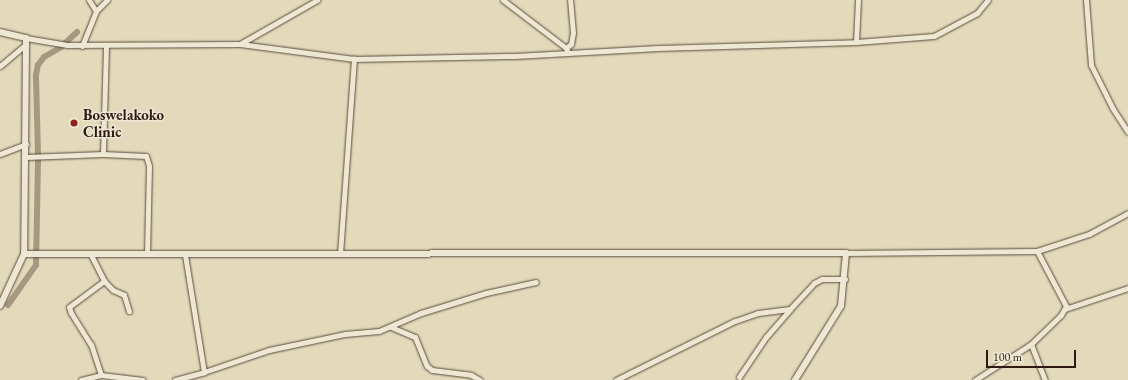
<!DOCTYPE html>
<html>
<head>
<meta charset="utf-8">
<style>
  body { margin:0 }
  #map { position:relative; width:1128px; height:380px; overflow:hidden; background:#e3dabb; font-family:"EB Garamond",serif }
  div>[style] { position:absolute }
  .canal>* { height:6px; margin:-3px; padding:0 3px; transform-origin:3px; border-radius:3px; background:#a59981 }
  .roads { filter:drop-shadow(0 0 1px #5a4a3b) drop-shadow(0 0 1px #5a4a3b) }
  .minor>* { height:5px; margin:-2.5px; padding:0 2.5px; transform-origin:2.5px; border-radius:2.5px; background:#ede7d3 }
  .tertiary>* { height:6px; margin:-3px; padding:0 3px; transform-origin:3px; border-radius:3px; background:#ede7d3 }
  .dots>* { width:11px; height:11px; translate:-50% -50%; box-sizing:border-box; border:2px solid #ede7d3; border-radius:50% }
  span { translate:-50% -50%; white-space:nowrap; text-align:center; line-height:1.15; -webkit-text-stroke:3px #ede7d3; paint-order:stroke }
  .poi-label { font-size:15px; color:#2d1a10; font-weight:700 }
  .left { translate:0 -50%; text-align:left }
  .scale { position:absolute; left:986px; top:350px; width:90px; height:18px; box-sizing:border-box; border:2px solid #2d1a10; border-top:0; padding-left:5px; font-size:12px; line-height:14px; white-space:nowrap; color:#2d1a10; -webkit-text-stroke:3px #ede7d3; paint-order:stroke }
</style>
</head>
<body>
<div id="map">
  <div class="canal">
    <div style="left:38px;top:154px;width:79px;rotate:-91.5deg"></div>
    <div style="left:36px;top:75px;width:10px;rotate:-79deg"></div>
    <div style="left:38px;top:65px;width:10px;rotate:-53deg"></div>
    <div style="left:44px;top:57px;width:20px;rotate:-30deg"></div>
    <div style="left:61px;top:47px;width:22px;rotate:-43deg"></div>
    <div style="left:8px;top:305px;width:49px;rotate:-55deg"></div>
    <div style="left:36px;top:265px;width:106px;rotate:-88.9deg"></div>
  </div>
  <div class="roads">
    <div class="minor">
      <div style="left:89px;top:0;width:13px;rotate:58deg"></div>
      <div style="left:503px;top:0;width:79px;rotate:37.3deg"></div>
      <div style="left:566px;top:48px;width:5px;rotate:68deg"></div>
      <div style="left:1086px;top:0;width:65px;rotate:85.6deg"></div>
      <div style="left:1091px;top:65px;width:49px;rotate:63.4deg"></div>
      <div style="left:1113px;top:109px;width:27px;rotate:57deg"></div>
      <div style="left:26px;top:38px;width:42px;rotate:9.7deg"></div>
      <div style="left:67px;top:45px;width:173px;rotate:-0.3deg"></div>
      <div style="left:240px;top:44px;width:115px;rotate:7.5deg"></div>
      <div style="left:354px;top:59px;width:161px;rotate:-1.1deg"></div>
      <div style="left:515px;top:56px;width:143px;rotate:-3.2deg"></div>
      <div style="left:658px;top:48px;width:198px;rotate:-1.7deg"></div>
      <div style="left:856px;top:42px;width:78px;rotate:-4.4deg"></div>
      <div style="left:934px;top:36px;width:49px;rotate:-28.1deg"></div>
      <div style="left:977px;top:13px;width:17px;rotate:-50deg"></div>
      <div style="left:856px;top:42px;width:42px;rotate:-87.3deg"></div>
      <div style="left:240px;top:44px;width:89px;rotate:-29.7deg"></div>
      <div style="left:82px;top:46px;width:38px;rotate:-68deg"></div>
      <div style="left:96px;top:11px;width:16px;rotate:-45deg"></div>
      <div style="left:566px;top:48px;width:6px;rotate:-39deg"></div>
      <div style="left:571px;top:44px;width:11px;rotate:-80deg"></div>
      <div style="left:573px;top:33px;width:33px;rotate:-95deg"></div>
      <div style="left:0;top:66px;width:34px;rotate:-40deg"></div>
      <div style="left:0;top:154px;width:28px;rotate:-21deg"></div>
      <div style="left:103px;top:154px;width:109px;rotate:-88.4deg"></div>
      <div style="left:26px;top:157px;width:77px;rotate:-2.2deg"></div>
      <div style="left:103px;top:154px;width:43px;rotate:2.7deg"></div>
      <div style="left:146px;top:156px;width:10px;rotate:73deg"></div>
      <div style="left:149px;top:166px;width:88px;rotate:91.3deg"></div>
      <div style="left:1037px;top:251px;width:62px;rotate:62.2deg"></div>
      <div style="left:1066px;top:306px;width:10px;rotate:119deg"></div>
      <div style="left:1061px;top:315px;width:42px;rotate:136deg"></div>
      <div style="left:1031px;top:344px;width:39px;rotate:69deg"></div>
      <div style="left:846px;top:253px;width:191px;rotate:-0.6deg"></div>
      <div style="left:1037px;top:251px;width:55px;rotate:-18.1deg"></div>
      <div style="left:1089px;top:234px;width:44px;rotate:-28.3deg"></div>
      <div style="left:340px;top:254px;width:196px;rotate:-85.9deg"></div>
      <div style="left:91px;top:255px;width:29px;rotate:63deg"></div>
      <div style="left:104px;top:281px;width:13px;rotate:45deg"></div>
      <div style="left:113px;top:290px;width:12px;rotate:24deg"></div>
      <div style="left:124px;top:295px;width:17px;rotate:73deg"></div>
      <div style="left:185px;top:255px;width:119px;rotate:80.8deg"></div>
      <div style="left:204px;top:372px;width:69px;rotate:-18.7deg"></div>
      <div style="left:269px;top:350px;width:78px;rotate:-11.9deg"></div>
      <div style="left:345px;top:334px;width:34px;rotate:-5deg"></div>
      <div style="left:379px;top:331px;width:46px;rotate:-23.2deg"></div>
      <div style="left:421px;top:313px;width:68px;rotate:-17.1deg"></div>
      <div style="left:486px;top:293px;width:51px;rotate:-12.4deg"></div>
      <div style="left:1065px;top:309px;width:66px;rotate:-18.4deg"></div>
      <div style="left:391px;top:327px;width:26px;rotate:23deg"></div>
      <div style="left:415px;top:337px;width:31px;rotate:68deg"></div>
      <div style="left:427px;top:366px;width:6px;rotate:39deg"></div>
      <div style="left:432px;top:370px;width:39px;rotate:7deg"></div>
      <div style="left:471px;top:375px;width:10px;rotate:29deg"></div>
      <div style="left:101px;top:375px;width:32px;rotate:-108deg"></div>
      <div style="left:91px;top:345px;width:38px;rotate:-122deg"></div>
      <div style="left:71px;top:313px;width:6px;rotate:-108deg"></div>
      <div style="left:69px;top:307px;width:44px;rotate:-36.6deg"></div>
      <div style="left:739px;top:377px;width:48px;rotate:-56deg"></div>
      <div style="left:766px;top:337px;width:37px;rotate:-49deg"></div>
      <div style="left:81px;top:380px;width:21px;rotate:-14deg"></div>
      <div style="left:101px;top:375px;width:42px;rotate:6.8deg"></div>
      <div style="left:175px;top:380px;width:30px;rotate:-15deg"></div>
      <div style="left:616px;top:380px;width:133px;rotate:-26.4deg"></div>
      <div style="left:735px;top:321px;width:24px;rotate:-19deg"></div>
      <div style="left:758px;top:313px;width:32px;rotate:-7deg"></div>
      <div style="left:790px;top:309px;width:35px;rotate:-47deg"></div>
      <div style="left:814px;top:283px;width:9px;rotate:-27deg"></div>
      <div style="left:822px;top:279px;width:23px"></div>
      <div style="left:975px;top:380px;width:67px;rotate:-32.7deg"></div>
    </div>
    <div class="tertiary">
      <div style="left:0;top:32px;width:27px;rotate:13deg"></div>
      <div style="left:26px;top:38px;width:6px;rotate:90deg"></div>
      <div style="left:26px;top:44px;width:210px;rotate:90.5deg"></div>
      <div style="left:24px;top:254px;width:57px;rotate:114.8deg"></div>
      <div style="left:24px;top:254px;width:822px;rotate:-0.07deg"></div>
      <div style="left:846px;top:253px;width:53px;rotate:95.4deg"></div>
      <div style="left:841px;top:306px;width:87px;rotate:121.9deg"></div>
    </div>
  </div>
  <div class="dots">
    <div style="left:74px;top:123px;background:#8f2418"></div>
  </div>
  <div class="poi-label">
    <span class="left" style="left:83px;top:123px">Boswelakoko<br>Clinic</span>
  </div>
  <div class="scale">100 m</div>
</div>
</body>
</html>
